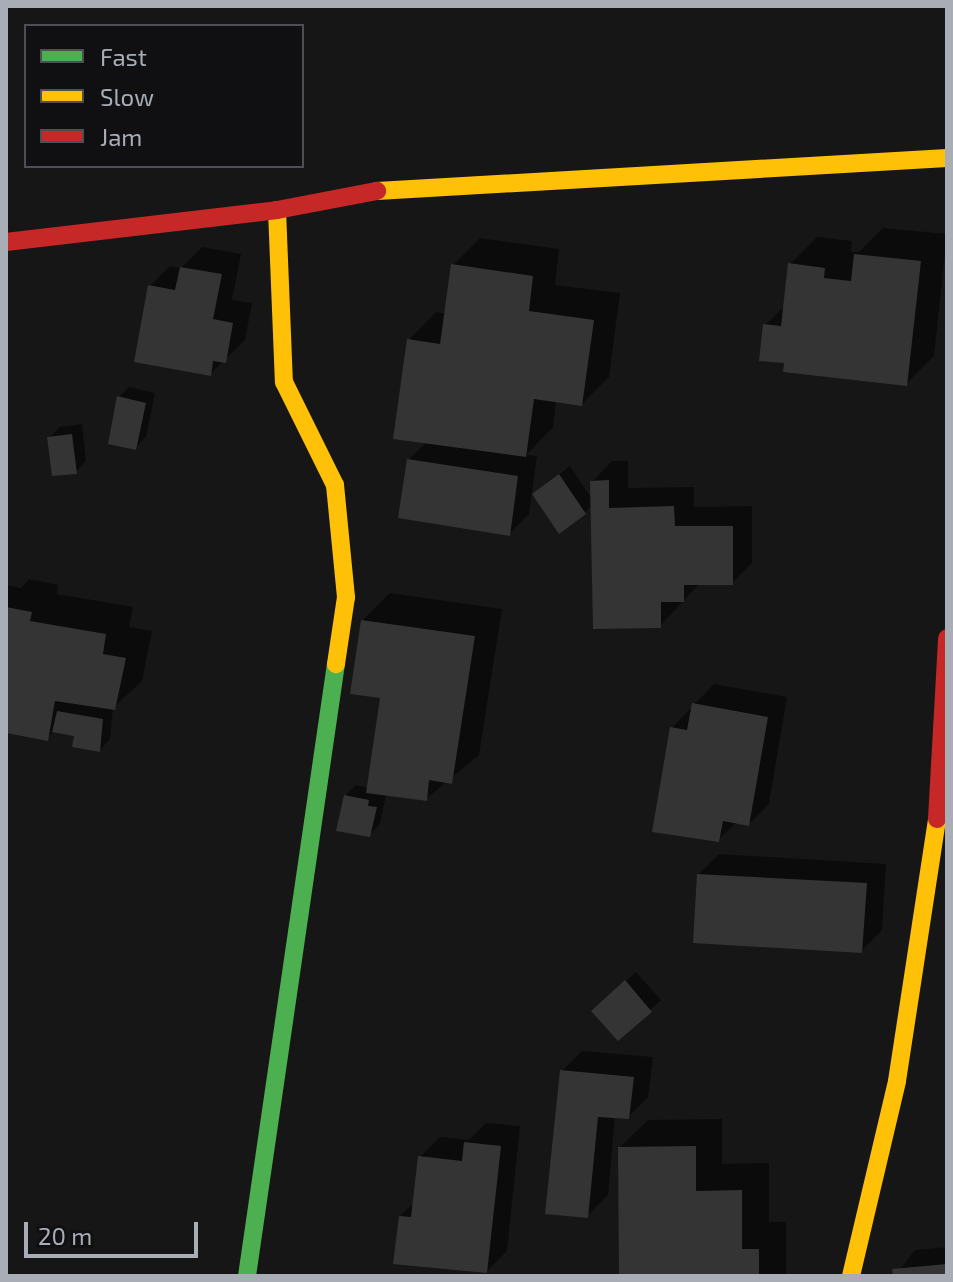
<!DOCTYPE html>
<html>
<head>
<meta charset="utf-8">
<style>
  body { margin:0 }
  #map { position:relative; width:953px; height:1282px; overflow:hidden; background:#161616; font-family:"Exo 2",sans-serif }
  div>[style] { position:absolute }
  .shadow>* { inset:0; background:#0007 }
  .building>* { inset:0; background:#343435 }
  .fast>* { height:18px; margin:-9px; padding:0 9px; transform-origin:9px; border-radius:9px; background:#4caf50 }
  .slow>* { height:18px; margin:-9px; padding:0 9px; transform-origin:9px; border-radius:9px; background:#ffc107 }
  .jam>* { height:18px; margin:-9px; padding:0 9px; transform-origin:9px; border-radius:9px; background:#c62828 }
  span { translate:-50% -50%; white-space:nowrap; text-align:center; line-height:1.15; -webkit-text-stroke:6px #101012; paint-order:stroke }
  .frame { position:absolute; inset:0; border:8px solid #a8adb6; pointer-events:none }
  .legend { position:absolute; left:24px; top:24px; width:280px; height:144px; box-sizing:border-box; background:#101012; border:2px solid #4d4f54; margin:0; padding:10px 14px; list-style:none; font-size:24px; color:#a8adb6 }
  .legend li { display:flex; align-items:center; gap:16px; height:40px }
  .legend b { width:40px; border:2px solid #4d4f54 }
  .scale { position:absolute; left:24px; top:1222px; width:174px; height:36px; box-sizing:border-box; border:4px solid #a8adb6; border-top:0; padding-left:10px; font-size:24px; line-height:28px; white-space:nowrap; color:#a8adb6; -webkit-text-stroke:6px #101012; paint-order:stroke }
</style>
</head>
<body>
<div id="map">
  <div class="shadow">
    <div style="clip-path:polygon(883px 228px,947px 234px,934px 356px,906px 384px,786px 361px,765px 325px,785px 306px,790px 264px,817px 237px,852px 241px,851px 252px,859px 252px)"></div>
    <div style="clip-path:polygon(480px 238px,559px 249px,555px 285px,620px 293px,609px 377px,582px 404px,556px 400px,553px 427px,526px 455px,537px 456px,529px 514px,509px 534px,408px 460px,427px 442px,409px 340px,436px 312px,446px 314px,453px 265px)"></div>
    <div style="clip-path:polygon(202px 247px,241px 254px,232px 300px,252px 303px,245px 340px,210px 374px,150px 286px,170px 266px,181px 268px)"></div>
    <div style="clip-path:polygon(129px 387px,155px 393px,146px 437px,135px 448px,119px 397px)"></div>
    <div style="clip-path:polygon(82px 424px,86px 461px,76px 472px,49px 438px,60px 427px)"></div>
    <div style="clip-path:polygon(612px 461px,628px 461px,628px 488px,694px 487px,694px 507px,752px 506px,752px 563px,732px 583px,700px 583px,660px 626px,592px 505px,585px 513px,534px 494px,570px 466px,592px 499px,592px 482px)"></div>
    <div style="clip-path:polygon(29px 579px,58px 585px,57px 594px,133px 607px,129px 627px,152px 631px,142px 681px,113px 708px,110px 739px,100px 750px,76px 735px,54px 731px,47px 738px,6px 731px,6px 585px,21px 588px)"></div>
    <div style="clip-path:polygon(390px 593px,502px 609px,479px 755px,426px 799px,386px 794px,380px 824px,370px 834px,345px 796px,356px 785px,369px 788px,382px 697px,363px 620px)"></div>
    <div style="clip-path:polygon(714px 684px,787px 697px,769px 804px,749px 824px,737px 822px,718px 840px,672px 728px)"></div>
    <div style="clip-path:polygon(719px 854px,886px 864px,882px 930px,861px 951px,699px 874px)"></div>
    <div style="clip-path:polygon(636px 972px,661px 1000px,619px 1038px,604px 1001px)"></div>
    <div style="clip-path:polygon(582px 1051px,653px 1057px,648px 1097px,628px 1117px,615px 1116px,608px 1195px,587px 1216px,562px 1071px)"></div>
    <div style="clip-path:polygon(722px 1119px,722px 1164px,769px 1163px,769px 1222px,786px 1222px,786px 1276px,621px 1276px,620px 1147px,648px 1120px)"></div>
    <div style="clip-path:polygon(486px 1123px,520px 1126px,507px 1251px,487px 1271px,400px 1216px,415px 1202px,420px 1157px,440px 1137px,469px 1140px)"></div>
    <div style="clip-path:polygon(947px 1247px,947px 1276px,895px 1276px,915px 1250px)"></div>
  </div>
  <div class="building">
    <div style="clip-path:polygon(854px 254px,921px 261px,907px 386px,783px 372px,784px 363px,759px 361px,763px 324px,781px 326px,788px 263px,825px 268px,824px 278px,851px 281px)"></div>
    <div style="clip-path:polygon(451px 264px,533px 276px,529px 311px,594px 320px,582px 406px,534px 399px,526px 457px,393px 439px,407px 339px,440px 344px)"></div>
    <div style="clip-path:polygon(180px 267px,222px 274px,213px 319px,233px 323px,226px 363px,213px 361px,211px 376px,134px 362px,148px 285px,175px 290px)"></div>
    <div style="clip-path:polygon(117px 396px,146px 403px,136px 450px,108px 444px)"></div>
    <div style="clip-path:polygon(72px 434px,77px 474px,52px 476px,47px 437px)"></div>
    <div style="clip-path:polygon(407px 459px,518px 476px,510px 536px,398px 518px)"></div>
    <div style="clip-path:polygon(559px 474px,586px 514px,559px 534px,532px 494px)"></div>
    <div style="clip-path:polygon(609px 480px,609px 508px,674px 506px,675px 526px,733px 526px,733px 585px,684px 585px,684px 602px,661px 602px,661px 628px,593px 629px,590px 481px)"></div>
    <div style="clip-path:polygon(6px 607px,32px 612px,30px 621px,106px 634px,103px 654px,126px 658px,115px 710px,55px 701px,48px 741px,6px 733px)"></div>
    <div style="clip-path:polygon(361px 620px,475px 636px,452px 784px,429px 780px,427px 801px,366px 793px,380px 698px,350px 694px)"></div>
    <div style="clip-path:polygon(692px 703px,768px 717px,749px 826px,723px 821px,719px 842px,652px 832px,670px 727px,687px 730px)"></div>
    <div style="clip-path:polygon(57px 711px,103px 719px,100px 752px,72px 747px,74px 736px,52px 732px)"></div>
    <div style="clip-path:polygon(344px 795px,369px 800px,368px 806px,377px 807px,370px 837px,336px 831px)"></div>
    <div style="clip-path:polygon(697px 874px,867px 883px,862px 953px,693px 943px)"></div>
    <div style="clip-path:polygon(625px 980px,652px 1012px,618px 1041px,591px 1011px)"></div>
    <div style="clip-path:polygon(560px 1070px,634px 1077px,629px 1119px,598px 1117px,588px 1218px,545px 1214px)"></div>
    <div style="clip-path:polygon(464px 1142px,501px 1146px,487px 1273px,393px 1264px,399px 1216px,411px 1217px,418px 1156px,462px 1161px)"></div>
    <div style="clip-path:polygon(696px 1146px,696px 1191px,742px 1190px,742px 1249px,759px 1249px,759px 1276px,619px 1276px,618px 1147px)"></div>
    <div style="clip-path:polygon(947px 1264px,947px 1276px,893px 1276px,892px 1269px)"></div>
  </div>
  <div class="fast">
    <div style="left:247px;top:1276px;width:618px;rotate:-81.73deg"></div>
  </div>
  <div class="slow">
    <div style="left:377px;top:191px;width:571px;rotate:-3.31deg"></div>
    <div style="left:277px;top:210px;width:172px;rotate:87.7deg"></div>
    <div style="left:284px;top:382px;width:115px;rotate:63.7deg"></div>
    <div style="left:335px;top:485px;width:113px;rotate:84.4deg"></div>
    <div style="left:346px;top:597px;width:68px;rotate:98.5deg"></div>
    <div style="left:851px;top:1276px;width:200px;rotate:-76.7deg"></div>
    <div style="left:897px;top:1081px;width:265px;rotate:-81.3deg"></div>
  </div>
  <div class="jam">
    <div style="left:6px;top:242px;width:273px;rotate:-6.7deg"></div>
    <div style="left:277px;top:210px;width:102px;rotate:-10.8deg"></div>
    <div style="left:937px;top:819px;width:181px;rotate:-86.8deg"></div>
  </div>
  <div class="frame"></div>
  <ul class="legend">
  <li><b style="height:10px;background:#4caf50"></b>Fast</li>
  <li><b style="height:10px;background:#ffc107"></b>Slow</li>
  <li><b style="height:10px;background:#c62828"></b>Jam</li>
  </ul>
  <div class="scale">20 m</div>
</div>
</body>
</html>
